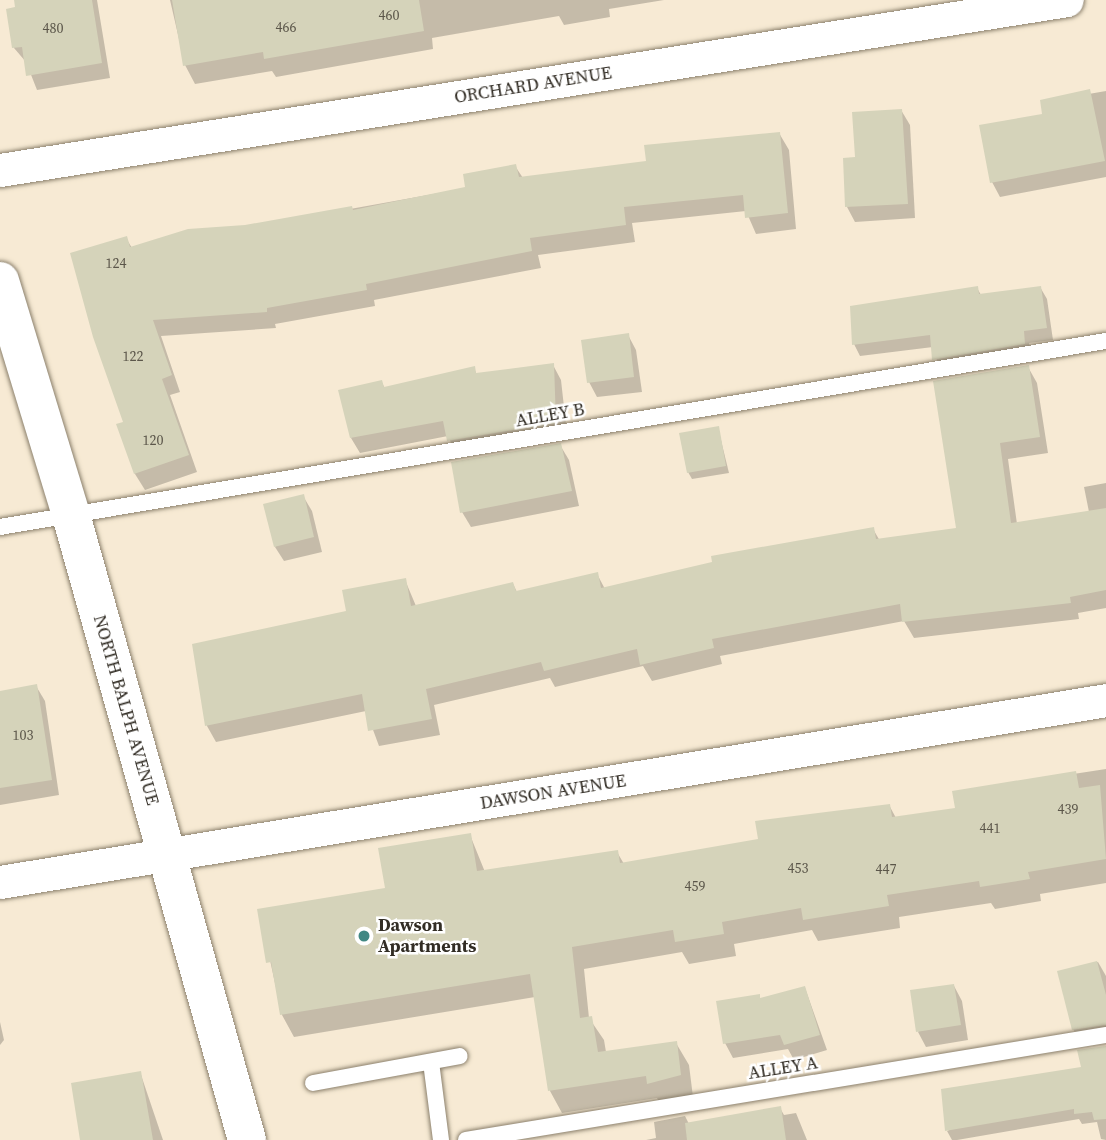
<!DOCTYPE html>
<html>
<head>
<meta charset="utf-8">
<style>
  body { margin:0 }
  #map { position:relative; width:1106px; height:1140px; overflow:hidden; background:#f7ead4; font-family:"Source Serif 4",serif }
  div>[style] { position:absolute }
  .shadow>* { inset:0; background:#0003 }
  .building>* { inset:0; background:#d5d3ba }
  .roads { filter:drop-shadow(0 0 2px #8b806c) drop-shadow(0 0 2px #8b806c) }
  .service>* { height:16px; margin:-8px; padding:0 8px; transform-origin:8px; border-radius:8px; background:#fff }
  .minor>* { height:33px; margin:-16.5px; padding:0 16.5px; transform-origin:16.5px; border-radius:16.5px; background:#fff }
  .tertiary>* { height:38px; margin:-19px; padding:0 19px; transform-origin:19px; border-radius:19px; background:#fff }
  .dots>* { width:19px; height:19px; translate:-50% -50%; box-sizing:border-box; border:4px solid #fff; border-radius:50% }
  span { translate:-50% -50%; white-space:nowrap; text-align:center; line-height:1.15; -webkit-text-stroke:5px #fff; paint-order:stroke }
  .number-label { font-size:14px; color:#5b564a }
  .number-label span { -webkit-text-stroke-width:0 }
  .street-label { font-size:18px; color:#322d25 }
  .poi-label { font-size:18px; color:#322d25; font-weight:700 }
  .left { translate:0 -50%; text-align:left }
</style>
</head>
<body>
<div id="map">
  <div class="shadow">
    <div style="clip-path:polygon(16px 0,97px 0,110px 78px,37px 90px,26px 62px,14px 48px)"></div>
    <div style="clip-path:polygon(170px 0,664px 0,609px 9px,610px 17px,564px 25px,559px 16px,432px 38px,433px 49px,276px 77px,272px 71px,195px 84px,185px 65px)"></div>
    <div style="clip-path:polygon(1106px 91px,1106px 177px,1000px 197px,992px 182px,1044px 115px,1042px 102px)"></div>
    <div style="clip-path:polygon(901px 110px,910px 125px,915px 218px,855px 222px,847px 207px,857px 159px)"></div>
    <div style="clip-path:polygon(779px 133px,789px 150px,796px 229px,756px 234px,746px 211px,632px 223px,635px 242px,538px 255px,541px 268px,374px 300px,375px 306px,275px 324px,276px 328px,161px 336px,180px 392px,170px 395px,197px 472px,145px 490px,135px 474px,119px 426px,125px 423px,126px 238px,132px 248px,467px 188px,515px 166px,523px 178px,648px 162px)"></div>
    <div style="clip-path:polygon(1040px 287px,1047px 299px,1053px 340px,1029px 343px,1031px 356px,940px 371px,933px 347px,860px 356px,854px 344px,977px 288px,981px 295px)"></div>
    <div style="clip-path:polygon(628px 335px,636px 350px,642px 392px,597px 397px,589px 382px)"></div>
    <div style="clip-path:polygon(553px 365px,561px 380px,566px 425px,457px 456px,448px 436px,360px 453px,351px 438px,381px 382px,385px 388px,474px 368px,477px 375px)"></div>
    <div style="clip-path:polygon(1028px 367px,1037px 383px,1048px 453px,1008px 459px,1017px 524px,1089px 512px,1084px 487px,1106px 483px,1106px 608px,1078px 613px,1079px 619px,914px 638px,904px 621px,720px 656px,722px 664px,652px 681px,643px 666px,555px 687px,550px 678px,434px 705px,440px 735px,379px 746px,366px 711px,216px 742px,207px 726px,194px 645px,348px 613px,405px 580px,416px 606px,513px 584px,517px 592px,597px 574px,605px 589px,873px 529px,880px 541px,958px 529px)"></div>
    <div style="clip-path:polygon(718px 428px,729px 473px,692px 479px,688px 472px)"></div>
    <div style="clip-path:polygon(560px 445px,569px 460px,579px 506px,471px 527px,462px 512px)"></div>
    <div style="clip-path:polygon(303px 496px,312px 511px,322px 552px,284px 561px,275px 547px)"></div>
    <div style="clip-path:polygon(36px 686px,45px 701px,59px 795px,0 805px,0 694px)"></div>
    <div style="clip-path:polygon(1106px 769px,1106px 883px,1040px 894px,1041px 901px,995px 909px,991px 903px,899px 917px,900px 928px,818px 941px,812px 930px,734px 944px,736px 956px,689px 964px,682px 952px,584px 969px,589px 1018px,604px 1040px,606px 1052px,676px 1043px,689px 1065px,693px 1097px,661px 1106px,657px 1098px,562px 1113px,550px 1091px,535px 997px,294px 1037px,282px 1015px,259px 910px,387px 889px,470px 835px,485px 872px,617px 852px,624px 864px,760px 841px,889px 805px,896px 818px,957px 810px,1014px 783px)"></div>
    <div style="clip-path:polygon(1098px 962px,1106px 976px,1106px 1041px,1082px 1044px,1073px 1029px,1059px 972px)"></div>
    <div style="clip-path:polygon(954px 986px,962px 1001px,968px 1040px,926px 1047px,918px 1032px)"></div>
    <div style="clip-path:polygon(805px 988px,827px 1050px,794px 1060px,788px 1049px,733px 1058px,725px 1043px,759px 996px,761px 1000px)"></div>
    <div style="clip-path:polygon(0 1022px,4px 1040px,0 1045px)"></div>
    <div style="clip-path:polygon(1106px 1047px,1106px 1140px,1101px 1139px,1097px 1122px,1082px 1124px,1079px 1119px,957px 1140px,952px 1140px,947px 1131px,1083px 1069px)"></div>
    <div style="clip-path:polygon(140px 1072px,163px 1140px,82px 1140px)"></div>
    <div style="clip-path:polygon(780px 1108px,784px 1115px,796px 1113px,807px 1140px,646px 1140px,656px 1138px,654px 1122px,685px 1116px,689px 1124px)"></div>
  </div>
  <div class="building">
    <div style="clip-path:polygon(14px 0,92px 0,102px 63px,26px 76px,22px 47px,12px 48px,6px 9px,15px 7px)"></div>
    <div style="clip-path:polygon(172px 0,419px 0,424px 31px,264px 59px,263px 52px,183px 66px)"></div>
    <div style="clip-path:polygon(1090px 89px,1105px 161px,990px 183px,979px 125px,1042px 114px,1040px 100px)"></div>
    <div style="clip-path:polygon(902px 109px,908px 204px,845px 207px,843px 158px,855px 157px,852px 112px)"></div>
    <div style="clip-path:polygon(780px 132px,788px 213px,745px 218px,743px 195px,624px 207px,626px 225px,530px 238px,532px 251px,366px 284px,367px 290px,267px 308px,267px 312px,153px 320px,172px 375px,162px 379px,189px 455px,134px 474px,116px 424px,123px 422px,93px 337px,70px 253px,127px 236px,130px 247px,188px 229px,245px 225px,352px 206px,353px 210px,465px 187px,463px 174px,516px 164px,519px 177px,646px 161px,644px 145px)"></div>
    <div style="clip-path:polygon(978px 286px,979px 294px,1041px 286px,1047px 328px,1024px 331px,1025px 344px,932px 360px,930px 335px,852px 345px,850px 306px)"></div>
    <div style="clip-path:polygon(629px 333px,634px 377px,587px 383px,581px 340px)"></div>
    <div style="clip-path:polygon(554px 363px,556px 423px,447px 441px,443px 421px,350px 438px,338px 390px,382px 380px,384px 387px,475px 366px,476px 373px)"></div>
    <div style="clip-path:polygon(1029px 365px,1040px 437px,1000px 443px,1011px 523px,1106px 508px,1106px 590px,1070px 597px,1071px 603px,902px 622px,900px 604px,712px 639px,714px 648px,640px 665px,637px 649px,544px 671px,541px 662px,426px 689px,432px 719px,368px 731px,362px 694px,205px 726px,192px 644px,346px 611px,342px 590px,406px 578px,411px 606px,513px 582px,516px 591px,598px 572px,601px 588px,712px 562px,711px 556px,874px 527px,876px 539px,956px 528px,933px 381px)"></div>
    <div style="clip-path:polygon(719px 426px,726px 466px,687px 473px,679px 433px)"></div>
    <div style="clip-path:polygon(561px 443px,572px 491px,460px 513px,451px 462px)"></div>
    <div style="clip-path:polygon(304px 494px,314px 537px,274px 547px,263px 504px)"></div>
    <div style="clip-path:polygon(37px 684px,52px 780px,0 788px,0 691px)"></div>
    <div style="clip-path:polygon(1076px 771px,1079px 788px,1100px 785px,1106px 859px,1028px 872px,1030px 879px,980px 887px,979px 881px,887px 895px,889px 906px,803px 920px,801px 908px,722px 922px,724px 934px,675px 942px,673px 930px,572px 947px,580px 1018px,592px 1016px,598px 1052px,677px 1041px,681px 1075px,647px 1084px,646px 1076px,548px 1091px,530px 974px,280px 1015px,271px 962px,266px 963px,257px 909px,385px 888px,378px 848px,471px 833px,477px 871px,618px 850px,620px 863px,758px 839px,755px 821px,890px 804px,892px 817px,955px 808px,952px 791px)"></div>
    <div style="clip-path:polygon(1097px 961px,1106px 995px,1106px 1025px,1072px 1030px,1057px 971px)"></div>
    <div style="clip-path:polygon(954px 984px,961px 1025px,916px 1032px,910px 990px)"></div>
    <div style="clip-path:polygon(805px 986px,820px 1035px,784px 1045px,780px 1035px,723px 1044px,716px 1001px,760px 994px,760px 998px)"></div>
    <div style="clip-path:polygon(1106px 1046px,1106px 1119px,1094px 1120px,1092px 1112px,1074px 1114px,1074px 1109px,945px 1131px,941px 1089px,1081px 1067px,1077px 1050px)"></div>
    <div style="clip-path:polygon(141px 1071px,153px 1140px,80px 1140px,71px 1083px)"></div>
    <div style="clip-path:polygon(781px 1106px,786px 1140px,687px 1140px,685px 1123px)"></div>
  </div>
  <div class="roads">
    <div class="service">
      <div style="left:0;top:527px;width:1122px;rotate:-9.55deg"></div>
      <div style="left:431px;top:1062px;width:79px;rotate:82.7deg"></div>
      <div style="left:313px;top:1083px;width:149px;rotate:-10.4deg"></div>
      <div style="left:466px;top:1140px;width:649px;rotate:-9.32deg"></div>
    </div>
    <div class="minor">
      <div style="left:0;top:170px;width:1080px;rotate:-9.05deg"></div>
      <div style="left:0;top:882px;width:1121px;rotate:-9.34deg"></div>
    </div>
    <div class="tertiary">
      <div style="left:0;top:281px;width:245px;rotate:73.1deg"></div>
      <div style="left:71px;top:515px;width:649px;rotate:74.27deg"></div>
    </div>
  </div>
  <div class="dots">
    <div style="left:364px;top:936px;background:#418883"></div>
  </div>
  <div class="number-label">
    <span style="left:389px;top:15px">460</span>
    <span style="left:286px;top:27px">466</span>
    <span style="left:53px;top:28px">480</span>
    <span style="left:116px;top:263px">124</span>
    <span style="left:133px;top:356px">122</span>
    <span style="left:153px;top:440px">120</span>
    <span style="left:23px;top:735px">103</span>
    <span style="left:1068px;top:809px">439</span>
    <span style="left:990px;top:828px">441</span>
    <span style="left:798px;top:868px">453</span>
    <span style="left:886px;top:869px">447</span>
    <span style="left:695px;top:886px">459</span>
  </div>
  <div class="street-label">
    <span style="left:533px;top:85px;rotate:-9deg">ORCHARD AVENUE</span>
    <span style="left:550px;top:415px;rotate:-10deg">ALLEY B</span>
    <span style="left:126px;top:710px;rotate:74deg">NORTH BALPH AVENUE</span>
    <span style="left:553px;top:792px;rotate:-9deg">DAWSON AVENUE</span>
    <span style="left:783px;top:1068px;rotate:-9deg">ALLEY A</span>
  </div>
  <div class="poi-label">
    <span class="left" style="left:378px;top:936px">Dawson<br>Apartments</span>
  </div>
</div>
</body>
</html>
